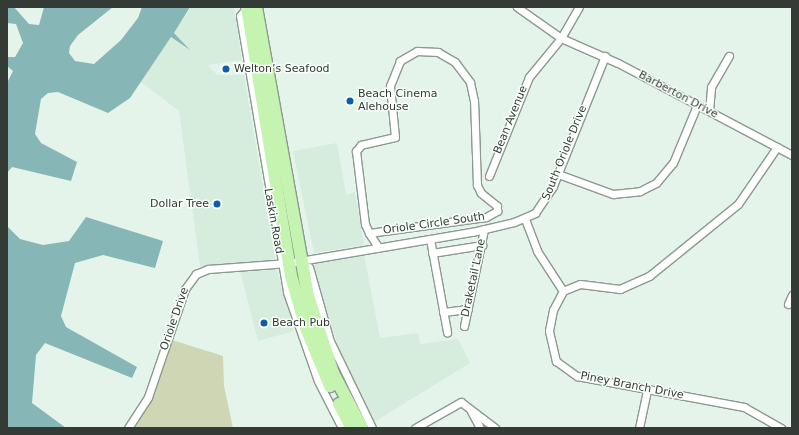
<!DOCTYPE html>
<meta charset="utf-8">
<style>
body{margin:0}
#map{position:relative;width:799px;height:435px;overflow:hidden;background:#e5f4ea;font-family:"DejaVu Sans",sans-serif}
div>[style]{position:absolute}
.built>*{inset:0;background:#d6ecdd}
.green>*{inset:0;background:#ced6b3}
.water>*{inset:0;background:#87b6b6}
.roads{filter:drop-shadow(1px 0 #8b9990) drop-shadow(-1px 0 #8b9990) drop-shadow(0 1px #8b9990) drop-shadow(0 -1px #8b9990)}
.minor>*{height:7px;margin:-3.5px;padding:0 3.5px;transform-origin:3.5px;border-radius:3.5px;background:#fff}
.primary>*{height:12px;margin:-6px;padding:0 6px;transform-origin:6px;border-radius:6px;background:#c4f4af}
.dots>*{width:11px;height:11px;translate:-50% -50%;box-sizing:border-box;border:2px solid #f9fffb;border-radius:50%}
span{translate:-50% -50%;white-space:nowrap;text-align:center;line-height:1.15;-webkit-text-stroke:3px #f9fffb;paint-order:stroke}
.poi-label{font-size:11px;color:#343a36}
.left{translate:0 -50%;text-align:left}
.right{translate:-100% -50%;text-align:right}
.street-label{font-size:11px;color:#343a36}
.frame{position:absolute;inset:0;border:8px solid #343a36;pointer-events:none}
</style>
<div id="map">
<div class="built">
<div style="clip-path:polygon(191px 7px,234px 7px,242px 60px,208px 65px,217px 75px,244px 75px,277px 270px,294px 331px,258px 341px,238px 263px,200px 266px,179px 111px,140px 81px,171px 37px,189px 50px,174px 33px)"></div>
<div style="clip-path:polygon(337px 143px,346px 195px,355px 192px,364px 245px,314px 253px,293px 151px)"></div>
<div style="clip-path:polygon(364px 254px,380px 338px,418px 333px,420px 344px,458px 339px,470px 363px,374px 422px,344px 364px,313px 268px,316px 263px)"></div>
</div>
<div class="green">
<div style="clip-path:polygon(172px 340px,223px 356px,224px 386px,233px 428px,135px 428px,153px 396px)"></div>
</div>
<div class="water">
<div style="clip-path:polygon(7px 7px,14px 7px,29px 24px,39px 25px,44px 7px,113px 7px,78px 35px,70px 46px,69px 53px,75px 61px,94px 64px,121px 40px,138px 18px,142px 7px,190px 7px,174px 33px,190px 50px,171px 37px,130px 98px,108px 113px,58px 92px,48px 93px,41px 99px,35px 134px,41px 143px,77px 162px,71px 181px,12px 167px,7px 173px,7px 83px,13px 71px,7px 66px,7px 57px,15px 57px,23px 43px,16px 24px,7px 23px)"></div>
<div style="clip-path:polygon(86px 217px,163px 241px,155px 268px,103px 255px,75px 263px,61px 316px,66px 327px,137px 367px,132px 378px,45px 343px,36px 355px,32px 403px,66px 428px,7px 428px,7px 226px,20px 239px,43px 245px,69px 241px)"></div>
</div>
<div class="roads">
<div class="minor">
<div style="left:247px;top:7px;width:11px;rotate:128deg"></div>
<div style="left:240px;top:16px;width:280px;rotate:80.3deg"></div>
<div style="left:287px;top:292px;width:94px;rotate:70.8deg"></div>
<div style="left:318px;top:381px;width:53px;rotate:62.9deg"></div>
<div style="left:517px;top:7px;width:54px;rotate:35.2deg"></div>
<div style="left:561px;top:38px;width:62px;rotate:23.7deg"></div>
<div style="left:618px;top:63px;width:197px;rotate:27.9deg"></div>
<div style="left:709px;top:111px;width:24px;rotate:-85deg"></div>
<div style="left:711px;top:87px;width:36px;rotate:-60deg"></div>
<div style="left:777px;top:147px;width:69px;rotate:124.4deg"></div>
<div style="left:738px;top:204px;width:114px;rotate:141deg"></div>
<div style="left:649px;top:276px;width:32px;rotate:156deg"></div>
<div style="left:620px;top:289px;width:40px;rotate:-172.9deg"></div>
<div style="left:580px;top:284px;width:18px;rotate:158deg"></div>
<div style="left:563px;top:291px;width:21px;rotate:118deg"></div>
<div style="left:553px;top:310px;width:21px;rotate:101deg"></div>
<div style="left:549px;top:331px;width:31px;rotate:77deg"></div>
<div style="left:556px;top:361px;width:26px;rotate:36deg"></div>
<div style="left:577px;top:376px;width:170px;rotate:10.5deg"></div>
<div style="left:744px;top:407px;width:43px;rotate:29.6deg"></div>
<div style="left:558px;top:174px;width:59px;rotate:20deg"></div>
<div style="left:613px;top:194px;width:27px;rotate:-6deg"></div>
<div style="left:640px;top:191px;width:18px;rotate:-27deg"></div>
<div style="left:656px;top:183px;width:26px;rotate:-50deg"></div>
<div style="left:673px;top:163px;width:63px;rotate:-67.5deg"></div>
<div style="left:489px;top:176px;width:107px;rotate:-68deg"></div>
<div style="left:529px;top:77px;width:50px;rotate:-50.6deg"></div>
<div style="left:561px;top:38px;width:36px;rotate:-60deg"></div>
<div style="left:525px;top:219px;width:34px;rotate:69deg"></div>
<div style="left:537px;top:251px;width:48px;rotate:57deg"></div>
<div style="left:369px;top:233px;width:118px;rotate:-7.8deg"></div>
<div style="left:486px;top:217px;width:13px;rotate:-29deg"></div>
<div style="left:497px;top:211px;width:5px;rotate:-90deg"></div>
<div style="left:497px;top:206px;width:21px;rotate:-141deg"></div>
<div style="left:481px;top:193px;width:9px;rotate:-117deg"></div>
<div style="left:477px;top:185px;width:84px;rotate:-92deg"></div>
<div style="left:474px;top:101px;width:19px;rotate:-102deg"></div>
<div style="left:470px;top:82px;width:25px;rotate:-127deg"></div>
<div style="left:455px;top:62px;width:20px;rotate:-150deg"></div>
<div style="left:438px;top:52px;width:21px;rotate:-177deg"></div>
<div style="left:417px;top:51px;width:20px;rotate:150deg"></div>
<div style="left:400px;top:61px;width:27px;rotate:112deg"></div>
<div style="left:390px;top:86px;width:51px;rotate:84.4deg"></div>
<div style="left:395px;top:137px;width:35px;rotate:167deg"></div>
<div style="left:361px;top:145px;width:8px;rotate:130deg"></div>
<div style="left:356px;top:151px;width:74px;rotate:83deg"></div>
<div style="left:365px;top:224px;width:10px;rotate:66deg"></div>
<div style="left:369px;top:233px;width:17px;rotate:57deg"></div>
<div style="left:430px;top:239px;width:95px;rotate:79.6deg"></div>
<div style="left:432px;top:253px;width:51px;rotate:-9.1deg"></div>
<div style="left:309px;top:267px;width:77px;rotate:74.2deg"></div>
<div style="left:330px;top:341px;width:97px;rotate:64.2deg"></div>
<div style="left:788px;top:304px;width:10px;rotate:-66deg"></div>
<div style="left:443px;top:312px;width:25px;rotate:-7deg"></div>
<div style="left:464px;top:326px;width:99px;rotate:-78.3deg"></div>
<div style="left:471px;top:411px;width:19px;rotate:62deg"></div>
<div style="left:128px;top:428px;width:37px;rotate:-57deg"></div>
<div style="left:148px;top:397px;width:114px;rotate:-71.1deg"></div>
<div style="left:185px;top:289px;width:19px;rotate:-54deg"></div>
<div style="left:196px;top:274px;width:13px;rotate:-23deg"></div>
<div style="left:208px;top:269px;width:80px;rotate:-4.3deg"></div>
<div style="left:288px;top:263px;width:187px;rotate:-9.6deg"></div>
<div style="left:472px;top:232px;width:43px;rotate:-13.4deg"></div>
<div style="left:514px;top:222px;width:23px;rotate:-23deg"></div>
<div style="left:535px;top:213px;width:32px;rotate:-56deg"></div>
<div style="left:553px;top:186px;width:140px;rotate:-68.2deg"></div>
<div style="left:415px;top:428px;width:53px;rotate:-29.5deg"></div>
<div style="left:461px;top:402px;width:43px;rotate:37.4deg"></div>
<div style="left:639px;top:428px;width:40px;rotate:-78deg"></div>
</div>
<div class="primary">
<div style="left:247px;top:7px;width:273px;rotate:80.7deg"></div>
<div style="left:291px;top:276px;width:54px;rotate:73.9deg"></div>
<div style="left:306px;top:328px;width:63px;rotate:67.5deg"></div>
<div style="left:256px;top:7px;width:294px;rotate:79.8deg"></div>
<div style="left:308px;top:296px;width:81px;rotate:72deg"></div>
<div style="left:333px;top:373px;width:62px;rotate:62.2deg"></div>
<div style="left:339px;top:404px;width:27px;rotate:62deg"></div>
</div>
</div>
<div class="dots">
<div style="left:226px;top:69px;background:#0e5dac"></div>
<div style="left:350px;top:101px;background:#0e5dac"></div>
<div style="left:217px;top:204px;background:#0e5dac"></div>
<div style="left:264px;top:323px;background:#0e5dac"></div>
</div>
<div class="poi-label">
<span class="left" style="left:234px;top:69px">Welton’s Seafood</span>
<span class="left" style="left:358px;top:101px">Beach Cinema<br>Alehouse</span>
<span class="right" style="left:209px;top:204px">Dollar Tree</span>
<span class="left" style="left:272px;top:323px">Beach Pub</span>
</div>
<div class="street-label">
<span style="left:678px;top:95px;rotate:28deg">Barberton Drive</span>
<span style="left:511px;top:120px;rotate:-68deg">Bean Avenue</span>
<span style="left:565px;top:153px;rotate:-68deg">South Oriole Drive</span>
<span style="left:273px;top:221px;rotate:80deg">Laskin Road</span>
<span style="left:434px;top:224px;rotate:-8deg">Oriole Circle South</span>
<span style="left:474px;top:278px;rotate:-78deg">Draketail Lane</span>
<span style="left:175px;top:319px;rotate:-71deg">Oriole Drive</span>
<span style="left:632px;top:386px;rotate:11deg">Piney Branch Drive</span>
</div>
<div class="frame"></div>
</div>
